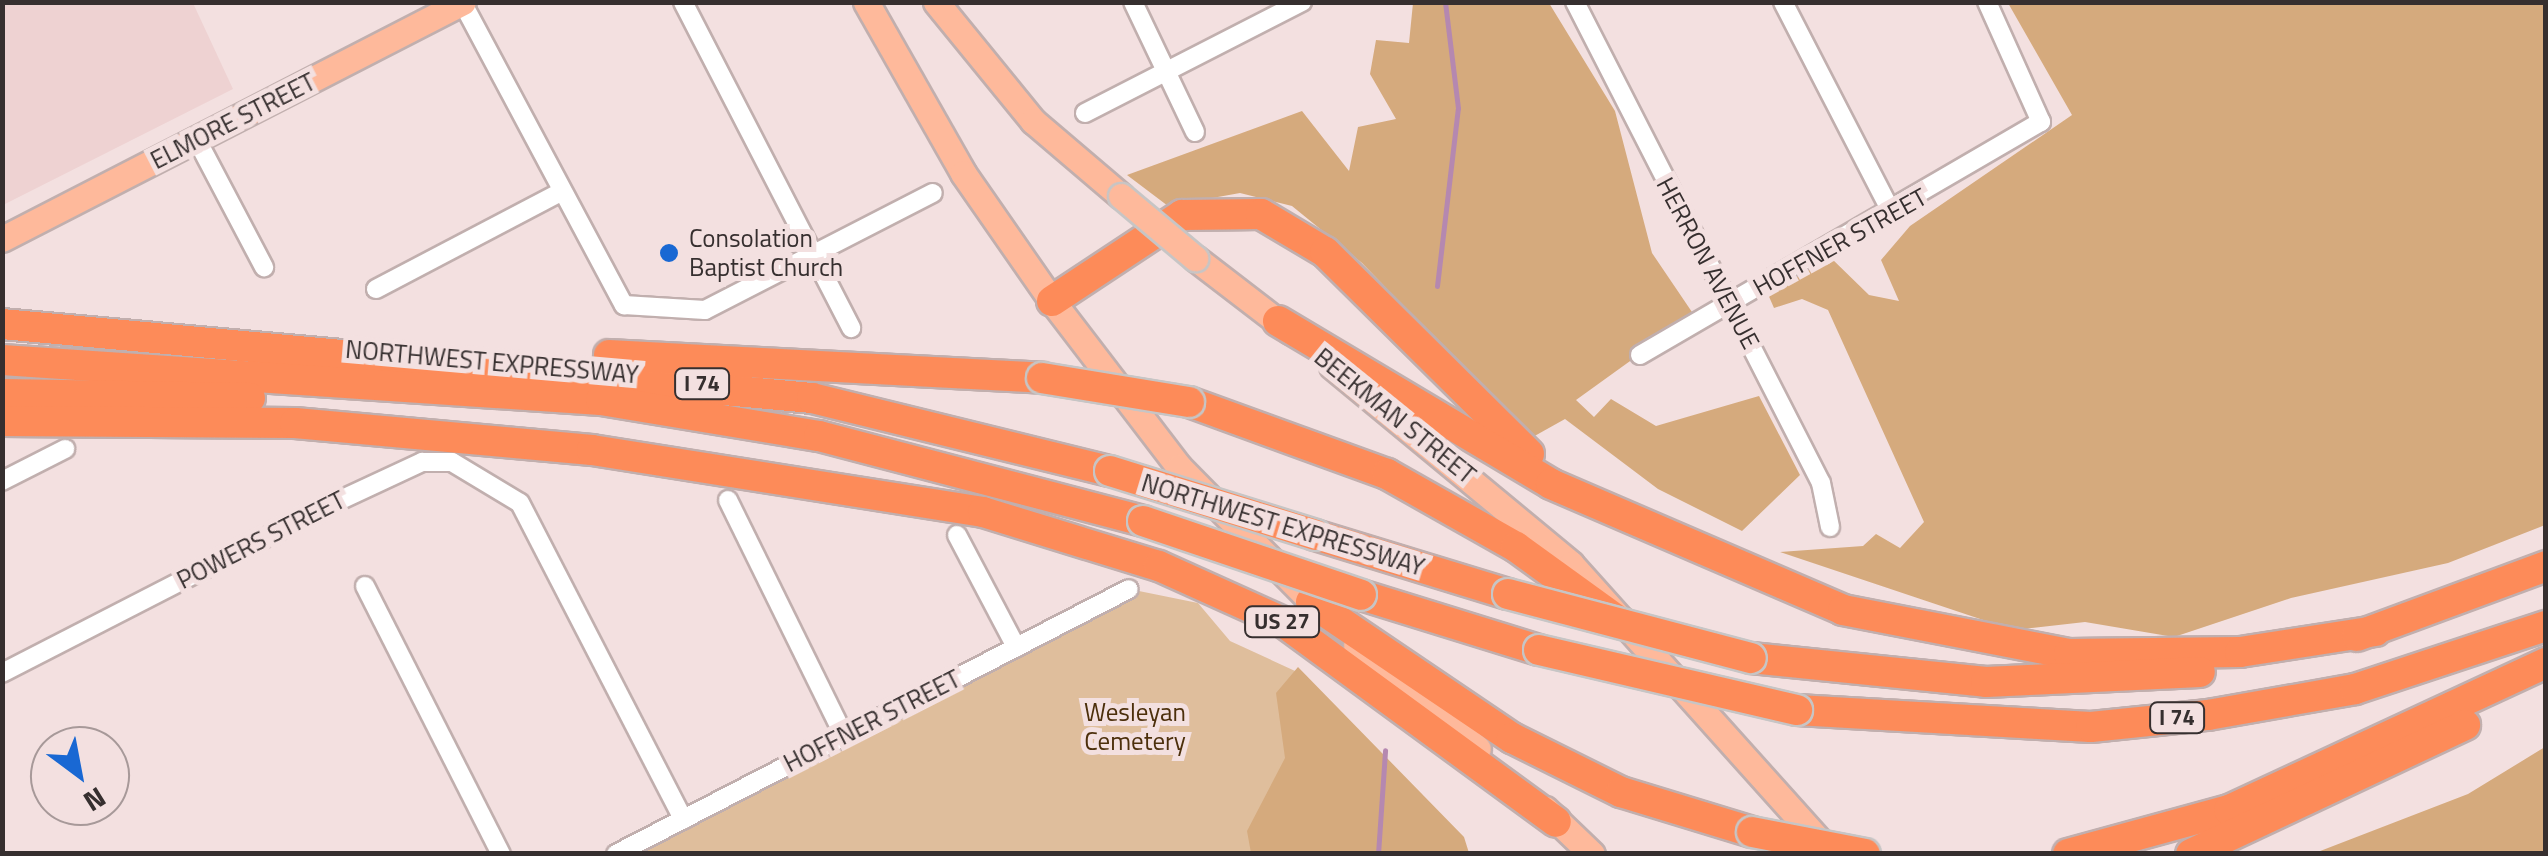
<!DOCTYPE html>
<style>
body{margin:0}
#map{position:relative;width:2548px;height:856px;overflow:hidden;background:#f3e0e0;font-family:"Titillium Web",sans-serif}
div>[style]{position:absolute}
.built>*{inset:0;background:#eed2d2}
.green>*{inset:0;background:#dfbe9c}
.forest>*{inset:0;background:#d5aa7d}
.stream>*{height:5px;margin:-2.5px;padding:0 2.5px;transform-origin:2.5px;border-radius:2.5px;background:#b588b0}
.roads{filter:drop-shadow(2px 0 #c1afae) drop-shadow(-2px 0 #c1afae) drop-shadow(0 2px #c1afae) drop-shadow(0 -2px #c1afae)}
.street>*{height:18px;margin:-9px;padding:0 9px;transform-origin:9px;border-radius:9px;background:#fff}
.primary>*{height:25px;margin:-12.5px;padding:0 12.5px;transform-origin:12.5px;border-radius:12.5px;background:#feb99b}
.highway>*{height:30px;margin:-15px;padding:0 15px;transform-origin:15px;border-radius:15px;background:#fd8b59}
.bridges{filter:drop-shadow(2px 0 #c7c5c5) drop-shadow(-2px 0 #c7c5c5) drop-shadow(0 2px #c7c5c5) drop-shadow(0 -2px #c7c5c5)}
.primary-bridge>*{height:25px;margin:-12.5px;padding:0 12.5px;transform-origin:12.5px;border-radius:12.5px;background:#feb99b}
.highway-bridge>*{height:30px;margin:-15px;padding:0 15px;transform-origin:15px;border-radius:15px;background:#fd8b59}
.dots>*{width:28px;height:28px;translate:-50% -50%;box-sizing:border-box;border:5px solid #f3e0e0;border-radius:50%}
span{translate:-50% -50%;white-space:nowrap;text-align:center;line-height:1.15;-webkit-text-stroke:10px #f3e0e0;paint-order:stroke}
.shield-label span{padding:2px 8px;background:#f3e0e0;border:2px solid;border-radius:8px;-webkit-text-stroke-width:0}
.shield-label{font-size:22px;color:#362f2f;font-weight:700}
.street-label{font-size:25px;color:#362f2f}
.poi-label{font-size:25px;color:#362f2f}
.left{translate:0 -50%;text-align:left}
.park-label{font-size:25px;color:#4c2f0b}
.frame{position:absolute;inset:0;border:5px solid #362f2f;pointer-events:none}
.north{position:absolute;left:30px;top:726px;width:100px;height:100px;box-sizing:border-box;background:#f3e0e0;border:2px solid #a79999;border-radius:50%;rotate:148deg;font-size:28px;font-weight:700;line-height:40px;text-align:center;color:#362f2f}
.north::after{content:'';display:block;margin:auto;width:35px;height:45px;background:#1968d3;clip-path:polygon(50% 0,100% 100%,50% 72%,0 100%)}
</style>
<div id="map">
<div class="built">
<div style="clip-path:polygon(3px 2px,193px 3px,233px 89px,3px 205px)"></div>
</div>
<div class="green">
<div style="clip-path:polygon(1129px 589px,1198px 603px,1230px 641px,1306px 676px,1363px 854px,616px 854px)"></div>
</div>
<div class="forest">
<div style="clip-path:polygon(1413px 3px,1549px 3px,1615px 111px,1652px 253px,1694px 315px,1576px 400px,1594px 417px,1611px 399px,1656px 426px,1759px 396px,1800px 475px,1742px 531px,1658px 489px,1565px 419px,1531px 438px,1362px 263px,1292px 206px,1240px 193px,1168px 206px,1127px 175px,1302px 111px,1349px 171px,1358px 127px,1396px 119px,1370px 74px,1376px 40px,1409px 43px)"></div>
<div style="clip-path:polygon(2008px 3px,2545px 3px,2545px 525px,2448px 563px,2291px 598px,2174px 637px,2085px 622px,2013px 630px,1780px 552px,1863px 546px,1876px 534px,1900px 548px,1924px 522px,1828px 310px,1802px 299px,1774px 308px,1767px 292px,1830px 257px,1869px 295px,1899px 301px,1881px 260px,1910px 226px,2072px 115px)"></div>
<div style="clip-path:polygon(1298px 667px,1464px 837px,1469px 853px,1251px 853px,1247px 831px,1285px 758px,1276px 693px)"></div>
<div style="clip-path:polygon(2545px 747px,2545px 853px,2315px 853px,2468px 794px)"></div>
</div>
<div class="stream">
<div style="left:1437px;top:286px;width:179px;rotate:-83.3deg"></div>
<div style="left:1458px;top:108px;width:107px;rotate:-97deg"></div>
<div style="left:1378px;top:854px;width:104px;rotate:-86.1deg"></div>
</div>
<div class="roads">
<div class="street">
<div style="left:462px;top:2px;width:344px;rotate:61.9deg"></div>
<div style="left:624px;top:305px;width:81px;rotate:3.5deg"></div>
<div style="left:705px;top:310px;width:256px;rotate:-27.2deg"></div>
<div style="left:683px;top:2px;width:367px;rotate:62.7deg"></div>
<div style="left:1133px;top:2px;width:144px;rotate:64.5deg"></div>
<div style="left:1575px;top:2px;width:540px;rotate:62.91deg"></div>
<div style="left:1821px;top:483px;width:45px;rotate:78.4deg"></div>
<div style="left:1783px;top:2px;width:237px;rotate:62.7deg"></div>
<div style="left:1085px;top:113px;width:244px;rotate:-27.1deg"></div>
<div style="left:197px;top:140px;width:144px;rotate:62.2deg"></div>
<div style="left:376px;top:289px;width:209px;rotate:-27.7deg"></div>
<div style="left:1640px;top:355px;width:464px;rotate:-30.2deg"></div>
<div style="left:2041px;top:122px;width:132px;rotate:-114.2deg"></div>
<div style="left:2px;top:481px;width:71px;rotate:-26.9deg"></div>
<div style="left:728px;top:500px;width:263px;rotate:63.8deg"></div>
<div style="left:957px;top:535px;width:127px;rotate:62.2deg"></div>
<div style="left:365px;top:586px;width:301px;rotate:63.1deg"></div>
<div style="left:2px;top:673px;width:356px;rotate:-27.2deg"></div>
<div style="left:319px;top:510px;width:114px;rotate:-25deg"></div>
<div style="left:422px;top:462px;width:30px"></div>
<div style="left:452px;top:462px;width:79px;rotate:31.1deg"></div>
<div style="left:520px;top:503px;width:356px;rotate:62.7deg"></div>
<div style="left:616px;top:854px;width:577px;rotate:-27.32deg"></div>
</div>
<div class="primary">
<div style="left:866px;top:2px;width:197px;rotate:60.4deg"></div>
<div style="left:963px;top:173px;width:156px;rotate:55.2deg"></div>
<div style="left:1052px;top:301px;width:209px;rotate:52.6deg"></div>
<div style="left:1179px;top:467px;width:206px;rotate:45.4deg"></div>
<div style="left:936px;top:2px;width:154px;rotate:50.8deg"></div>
<div style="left:1033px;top:121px;width:116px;rotate:40.4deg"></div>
<div style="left:2px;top:239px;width:518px;rotate:-27.21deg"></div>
<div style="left:1195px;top:258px;width:120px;rotate:37.5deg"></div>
<div style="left:1332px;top:366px;width:310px;rotate:39.6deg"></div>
<div style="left:1571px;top:564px;width:389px;rotate:48.1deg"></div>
<div style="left:1356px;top:645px;width:160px;rotate:40.4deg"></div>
<div style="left:1545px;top:809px;width:65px;rotate:43.8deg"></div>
</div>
<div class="highway">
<div style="left:1052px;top:301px;width:156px;rotate:-33.5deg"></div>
<div style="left:1182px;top:215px;width:79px;rotate:-0.7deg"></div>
<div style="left:1261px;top:214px;width:74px;rotate:30.7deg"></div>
<div style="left:1325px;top:252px;width:287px;rotate:44.7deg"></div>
<div style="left:1278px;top:321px;width:318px;rotate:30.8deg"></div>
<div style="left:1551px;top:484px;width:318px;rotate:23.3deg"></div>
<div style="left:1843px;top:610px;width:230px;rotate:11deg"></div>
<div style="left:2069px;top:654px;width:171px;rotate:-0.7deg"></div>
<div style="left:2240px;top:652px;width:137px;rotate:-8.8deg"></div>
<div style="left:2px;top:324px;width:813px;rotate:5.22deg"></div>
<div style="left:812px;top:398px;width:307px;rotate:13.8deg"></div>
<div style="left:609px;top:355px;width:434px;rotate:3deg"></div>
<div style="left:2px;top:360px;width:600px;rotate:3.82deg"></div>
<div style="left:601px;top:400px;width:221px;rotate:9.4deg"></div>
<div style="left:819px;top:436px;width:335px;rotate:14.7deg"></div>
<div style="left:2px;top:394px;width:248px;rotate:0.9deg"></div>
<div style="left:1189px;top:402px;width:211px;rotate:20deg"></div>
<div style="left:1387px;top:474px;width:148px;rotate:29.5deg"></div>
<div style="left:1516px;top:547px;width:130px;rotate:35.9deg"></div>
<div style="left:2px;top:421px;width:293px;rotate:0.4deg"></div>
<div style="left:295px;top:423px;width:298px;rotate:5.2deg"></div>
<div style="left:592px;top:450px;width:396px;rotate:9deg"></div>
<div style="left:983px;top:512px;width:184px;rotate:17.1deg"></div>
<div style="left:1159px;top:566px;width:136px;rotate:24.3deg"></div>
<div style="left:1283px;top:622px;width:338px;rotate:36.2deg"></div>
<div style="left:1315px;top:535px;width:202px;rotate:17deg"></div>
<div style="left:1361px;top:595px;width:186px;rotate:17.2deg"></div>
<div style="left:1311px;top:602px;width:243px;rotate:34.1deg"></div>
<div style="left:1512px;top:738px;width:122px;rotate:26.4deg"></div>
<div style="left:1621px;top:792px;width:137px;rotate:17deg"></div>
<div style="left:2357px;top:636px;width:202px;rotate:-20.3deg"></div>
<div style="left:1751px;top:658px;width:236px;rotate:5.8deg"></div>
<div style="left:1986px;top:682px;width:214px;rotate:-2.7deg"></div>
<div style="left:1797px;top:710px;width:294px;rotate:3.3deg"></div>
<div style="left:2091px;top:727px;width:118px;rotate:-5.9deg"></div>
<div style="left:2208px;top:715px;width:149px;rotate:-10deg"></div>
<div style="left:2355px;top:689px;width:201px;rotate:-18.3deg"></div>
<div style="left:2068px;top:854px;width:167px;rotate:-15.3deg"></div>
<div style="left:2229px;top:810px;width:349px;rotate:-24.9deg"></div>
<div style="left:2191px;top:854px;width:303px;rotate:-25.2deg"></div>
</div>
</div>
<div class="bridges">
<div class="primary-bridge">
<div style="left:1121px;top:196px;width:97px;rotate:40deg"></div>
</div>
<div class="highway-bridge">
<div style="left:1042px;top:378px;width:149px;rotate:9.3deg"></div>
<div style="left:1110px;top:471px;width:215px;rotate:17.3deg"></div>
<div style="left:1143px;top:521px;width:230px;rotate:18.7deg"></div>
<div style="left:1508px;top:594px;width:251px;rotate:14.8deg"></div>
<div style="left:1539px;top:650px;width:265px;rotate:13.1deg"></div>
<div style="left:1752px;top:832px;width:115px;rotate:11deg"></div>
</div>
</div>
<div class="dots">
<div style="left:669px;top:253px;background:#1968d3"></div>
</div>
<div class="shield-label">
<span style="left:702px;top:384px">I 74</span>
<span style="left:1282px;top:622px">US 27</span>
<span style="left:2177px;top:718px">I 74</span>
</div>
<div class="street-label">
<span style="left:233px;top:121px;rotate:-27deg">ELMORE STREET</span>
<span style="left:1840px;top:242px;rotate:-29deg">HOFFNER STREET</span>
<span style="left:1708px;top:263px;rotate:62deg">HERRON AVENUE</span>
<span style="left:492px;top:362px;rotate:5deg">NORTHWEST EXPRESSWAY</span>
<span style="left:1395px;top:416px;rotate:39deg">BEEKMAN STREET</span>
<span style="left:1283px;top:525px;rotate:17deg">NORTHWEST EXPRESSWAY</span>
<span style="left:261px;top:540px;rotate:-27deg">POWERS STREET</span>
<span style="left:872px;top:721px;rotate:-27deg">HOFFNER STREET</span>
</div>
<div class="poi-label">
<span class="left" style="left:689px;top:253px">Consolation<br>Baptist Church</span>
</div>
<div class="park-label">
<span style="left:1135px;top:727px">Wesleyan<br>Cemetery</span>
</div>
<div class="frame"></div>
<div class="north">N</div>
</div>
